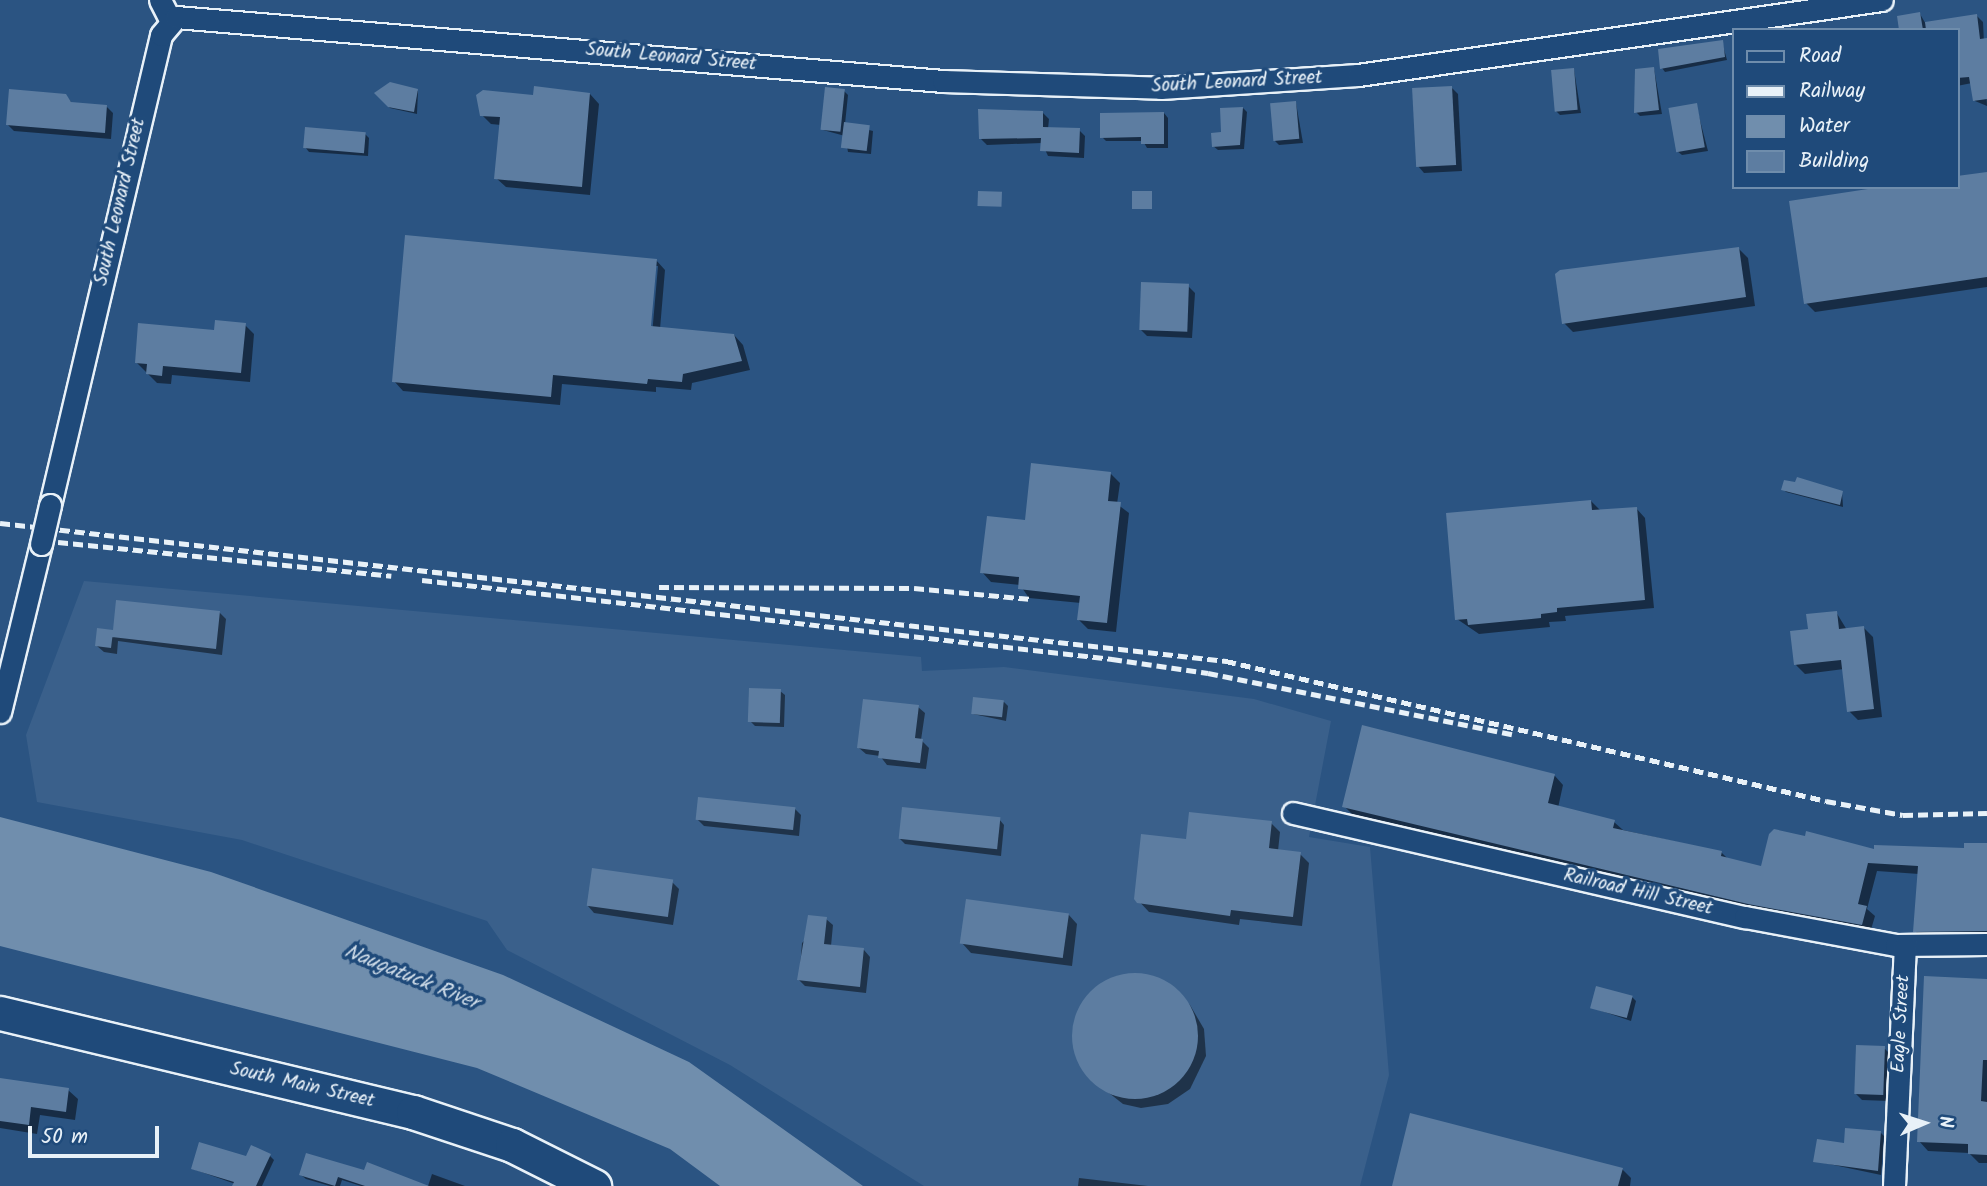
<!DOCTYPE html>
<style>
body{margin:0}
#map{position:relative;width:1987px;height:1186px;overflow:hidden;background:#2b5482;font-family:Kalam,sans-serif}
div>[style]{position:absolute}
.built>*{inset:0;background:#3a608b}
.water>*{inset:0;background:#708ead}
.shadow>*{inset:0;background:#0007}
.building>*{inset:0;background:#5d7da1;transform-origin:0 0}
.round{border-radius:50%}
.roads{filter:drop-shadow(2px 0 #e8f1f8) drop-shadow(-2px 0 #e8f1f8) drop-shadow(0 2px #e8f1f8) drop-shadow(0 -2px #e8f1f8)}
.street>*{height:21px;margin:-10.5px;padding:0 10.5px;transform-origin:10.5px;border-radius:10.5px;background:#1f4a7a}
.primary>*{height:33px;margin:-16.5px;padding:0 16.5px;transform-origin:16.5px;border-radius:16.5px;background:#1f4a7a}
.rail>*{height:5px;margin-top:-2.5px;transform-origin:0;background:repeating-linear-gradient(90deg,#e8f1f8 0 10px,transparent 0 15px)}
.bridges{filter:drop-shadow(2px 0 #e8f1f8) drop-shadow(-2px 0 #e8f1f8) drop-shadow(0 2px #e8f1f8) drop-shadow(0 -2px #e8f1f8)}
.street-bridge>*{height:21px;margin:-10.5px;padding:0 10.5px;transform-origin:10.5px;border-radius:10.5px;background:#1f4a7a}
span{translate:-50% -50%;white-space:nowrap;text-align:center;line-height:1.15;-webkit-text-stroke:7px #1f4a7a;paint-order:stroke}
.street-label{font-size:19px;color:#e8f1f8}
.water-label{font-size:21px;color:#d0dde9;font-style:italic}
.legend{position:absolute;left:1732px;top:28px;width:228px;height:161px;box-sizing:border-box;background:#1f4a7a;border:2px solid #6f8dac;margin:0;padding:9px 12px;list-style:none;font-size:21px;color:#e8f1f8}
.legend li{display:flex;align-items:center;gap:14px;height:35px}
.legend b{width:35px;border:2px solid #6f8dac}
.north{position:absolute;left:1889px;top:1088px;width:70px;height:70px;-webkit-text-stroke:5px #1f4a7a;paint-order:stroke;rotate:87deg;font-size:19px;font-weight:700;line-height:28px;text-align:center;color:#e8f1f8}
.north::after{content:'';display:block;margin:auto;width:24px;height:32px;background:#e8f1f8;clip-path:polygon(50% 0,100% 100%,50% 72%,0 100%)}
.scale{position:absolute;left:28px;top:1126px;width:131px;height:32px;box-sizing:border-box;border:4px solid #e8f1f8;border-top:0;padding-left:9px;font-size:21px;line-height:24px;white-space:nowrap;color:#e8f1f8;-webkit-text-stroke:5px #1f4a7a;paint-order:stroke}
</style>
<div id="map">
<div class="built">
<div style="clip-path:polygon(84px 581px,921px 657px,922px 671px,1004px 667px,1254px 699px,1331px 721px,1309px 837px,1370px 847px,1389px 1075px,1360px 1186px,924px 1186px,730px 1065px,507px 950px,487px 921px,242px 840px,37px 802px,26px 735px)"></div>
</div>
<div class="water">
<div style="clip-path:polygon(0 817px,211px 872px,503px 975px,689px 1062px,863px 1186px,720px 1186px,670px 1149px,477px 1068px,0 946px)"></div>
</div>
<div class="shadow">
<div style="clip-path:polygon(1920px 14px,1927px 26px,1976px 15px,1983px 22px,1987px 106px,1975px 101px,1972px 83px,1957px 86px,1957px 30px,1901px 30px)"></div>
<div style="clip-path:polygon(1722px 42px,1727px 60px,1665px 72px,1662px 68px)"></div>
<div style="clip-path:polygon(1654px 69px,1662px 114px,1640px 116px,1636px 112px)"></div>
<div style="clip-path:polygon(1574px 70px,1581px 113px,1560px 115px,1556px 111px)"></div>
<div style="clip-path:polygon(1452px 88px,1458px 94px,1462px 171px,1424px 173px,1418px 166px)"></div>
<div style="clip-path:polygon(418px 91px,417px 114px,390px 108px,376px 93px)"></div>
<div style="clip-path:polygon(844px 91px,848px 95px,845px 124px,873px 131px,871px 154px,848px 152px,845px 136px,823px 130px)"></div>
<div style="clip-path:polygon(590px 94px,599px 104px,590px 195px,506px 187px,496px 178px,501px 125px,491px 124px,482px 115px,534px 97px)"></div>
<div style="clip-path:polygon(65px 95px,73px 104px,106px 106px,113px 113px,111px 139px,14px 131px,8px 125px)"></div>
<div style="clip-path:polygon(1296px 103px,1303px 143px,1279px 145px,1275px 141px)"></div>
<div style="clip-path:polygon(1696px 105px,1708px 151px,1682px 155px,1677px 151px)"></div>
<div style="clip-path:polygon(1243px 108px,1247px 112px,1244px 149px,1218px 150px,1213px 146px)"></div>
<div style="clip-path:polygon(1043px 113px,1049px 119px,1048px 129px,1079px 130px,1085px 136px,1084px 158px,1048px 156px,1042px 143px,987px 145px,981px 139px)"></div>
<div style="clip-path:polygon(1164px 113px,1168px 118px,1168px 148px,1147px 148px,1143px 141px,1106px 141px,1102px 137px)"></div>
<div style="clip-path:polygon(365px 134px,369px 138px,368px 156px,309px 152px,305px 147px)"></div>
<div style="clip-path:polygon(1987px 174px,1987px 287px,1815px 312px,1806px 303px,1957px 187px)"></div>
<div style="clip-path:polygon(1739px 249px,1748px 258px,1755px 306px,1573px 332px,1564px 323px)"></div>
<div style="clip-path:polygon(evenodd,656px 260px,665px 270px,660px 329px,734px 335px,743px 345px,750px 370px,692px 383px,691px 390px,656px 387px,656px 392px,562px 384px,560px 405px,403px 391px,394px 381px,656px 260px,654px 266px,658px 266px,652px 335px,648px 335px,654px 266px)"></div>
<div style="clip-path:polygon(1188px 286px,1195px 293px,1192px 338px,1147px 336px,1140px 329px)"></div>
<div style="clip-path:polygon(245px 325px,254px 334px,250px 382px,172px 375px,171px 384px,157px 383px,136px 362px)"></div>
<div style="clip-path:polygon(1111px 474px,1120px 483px,1117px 504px,1129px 513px,1116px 632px,1088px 629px,1079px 620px,1081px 603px,1029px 598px,1020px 585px,991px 582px,982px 572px,1026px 522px)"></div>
<div style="clip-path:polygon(1783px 489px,1842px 492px,1843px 507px,1786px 492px)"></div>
<div style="clip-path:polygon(1591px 501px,1601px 511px,1636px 508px,1645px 518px,1654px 608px,1565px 616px,1566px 621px,1549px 622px,1550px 627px,1479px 634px,1457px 619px)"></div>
<div style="clip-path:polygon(219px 612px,226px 619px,222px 655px,118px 641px,117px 654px,104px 652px,97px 646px,114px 632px)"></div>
<div style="clip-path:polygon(1836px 612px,1847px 630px,1864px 628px,1873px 637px,1882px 717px,1858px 720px,1849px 711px,1844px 669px,1805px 674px,1796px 665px,1810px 630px)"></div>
<div style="clip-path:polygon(780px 691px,785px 695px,784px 727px,755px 726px,750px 721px)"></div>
<div style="clip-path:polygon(1004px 702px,1008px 706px,1006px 721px,973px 714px)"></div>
<div style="clip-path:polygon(918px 707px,925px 713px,921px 740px,929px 748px,926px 769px,887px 765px,880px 756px,866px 754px,859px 748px)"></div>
<div style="clip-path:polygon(1555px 776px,1563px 785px,1558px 808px,1614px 822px,1623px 830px,1721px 852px,1729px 860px,1762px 868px,1876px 851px,1966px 850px,1987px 845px,1987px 939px,1924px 940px,1915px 931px,1919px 874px,1877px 871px,1867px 909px,1875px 916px,1870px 933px,1758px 912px,1353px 815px,1344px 806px)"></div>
<div style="clip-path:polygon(794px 808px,801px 815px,799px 836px,704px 826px,697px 819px)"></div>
<div style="clip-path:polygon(999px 819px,1004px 825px,1001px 856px,905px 844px,900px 839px)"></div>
<div style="clip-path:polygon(1271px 823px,1280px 832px,1278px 851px,1300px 854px,1309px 863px,1302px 926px,1240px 919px,1239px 925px,1149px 912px,1136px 898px)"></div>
<div style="clip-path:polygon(672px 882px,679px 889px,673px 925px,594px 913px,588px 906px)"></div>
<div style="clip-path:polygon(1068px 914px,1077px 924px,1072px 966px,971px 953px,962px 943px)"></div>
<div style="clip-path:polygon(826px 919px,833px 925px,831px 946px,864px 950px,870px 957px,866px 993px,805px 986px,799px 980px,802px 943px)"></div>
<div style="clip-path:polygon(1140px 975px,1158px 979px,1190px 1005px,1204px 1029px,1206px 1056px,1190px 1089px,1168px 1104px,1141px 1108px,1123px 1104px,1090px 1078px,1077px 1054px,1075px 1027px,1091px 994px,1113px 979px)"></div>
<div style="clip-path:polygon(1987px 981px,1987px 1163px,1979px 1163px,1969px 1153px,1928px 1151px,1919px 1141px)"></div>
<div style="clip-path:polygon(1632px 997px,1636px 1001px,1631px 1021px,1593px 1008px)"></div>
<div style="clip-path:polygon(1884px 1048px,1891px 1055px,1889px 1101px,1862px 1100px,1855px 1093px)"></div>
<div style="clip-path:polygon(0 1080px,68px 1090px,78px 1099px,75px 1120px,40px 1115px,37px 1134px,0 1128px)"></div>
<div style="clip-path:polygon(1880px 1132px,1884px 1136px,1881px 1175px,1815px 1161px)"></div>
<div style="clip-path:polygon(307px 1155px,404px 1186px,361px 1186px,342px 1180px,340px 1186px,330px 1186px,306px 1179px,301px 1175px)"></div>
<div style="clip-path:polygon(270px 1156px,274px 1160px,262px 1186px,241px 1186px,193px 1169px)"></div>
<div style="clip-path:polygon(1622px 1169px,1631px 1178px,1630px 1186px,1394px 1186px)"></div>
<div style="clip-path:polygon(432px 1174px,465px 1186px,428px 1186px)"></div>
<div style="clip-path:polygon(1079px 1178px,1148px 1186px,1078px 1186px)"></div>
</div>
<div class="building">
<div style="clip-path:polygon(1920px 12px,1923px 30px,1899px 30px,1897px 16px)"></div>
<div style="clip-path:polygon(1977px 14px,1980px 39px,1987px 38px,1987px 99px,1973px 101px,1969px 77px,1957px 78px,1957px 30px,1926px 30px,1925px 22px)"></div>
<div style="clip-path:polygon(1723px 40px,1725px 57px,1660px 69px,1658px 49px)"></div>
<div style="clip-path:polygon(1654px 67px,1659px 110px,1634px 113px,1635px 69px)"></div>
<div style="left:1574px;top:68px;width:42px;height:23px;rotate:85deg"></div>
<div style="clip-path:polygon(390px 82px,418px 89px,414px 112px,388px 107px,374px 93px)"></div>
<div style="clip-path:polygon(534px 86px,590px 93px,582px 187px,494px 179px,500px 117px,480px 116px,476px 95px,483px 90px,533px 95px)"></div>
<div style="left:1452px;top:86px;width:79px;height:40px;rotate:87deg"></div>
<div style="left:825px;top:87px;width:20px;height:43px;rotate:6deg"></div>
<div style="clip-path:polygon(9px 89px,66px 94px,71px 102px,107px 105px,105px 133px,6px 125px)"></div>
<div style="left:1296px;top:101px;width:38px;height:26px;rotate:85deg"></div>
<div style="left:1697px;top:103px;width:45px;height:29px;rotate:80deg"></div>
<div style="clip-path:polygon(1243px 107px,1240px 145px,1212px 147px,1211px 133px,1221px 132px,1220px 108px)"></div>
<div style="clip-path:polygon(978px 109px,1043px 111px,1043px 127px,1080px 128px,1079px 153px,1040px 151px,1041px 138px,979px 139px)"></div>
<div style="clip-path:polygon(1164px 112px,1164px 144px,1141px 144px,1141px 137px,1100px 138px,1100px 113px)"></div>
<div style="left:844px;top:122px;width:26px;height:26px;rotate:7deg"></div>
<div style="left:305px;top:127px;width:61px;height:21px;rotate:5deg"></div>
<div style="clip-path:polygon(1987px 172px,1987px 277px,1804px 304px,1789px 201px,1881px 187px,1957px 187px,1957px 176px)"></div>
<div style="left:978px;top:191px;width:24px;height:15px;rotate:2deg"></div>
<div style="left:1152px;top:191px;width:18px;height:20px;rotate:90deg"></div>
<div style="clip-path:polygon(405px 235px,657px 259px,651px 326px,734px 334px,742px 361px,683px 374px,682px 382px,648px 379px,647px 384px,553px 375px,551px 397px,392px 382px)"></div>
<div style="clip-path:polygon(1739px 247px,1746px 297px,1562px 324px,1555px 274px,1560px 270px)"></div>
<div style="left:1141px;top:282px;width:48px;height:48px;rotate:2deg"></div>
<div style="clip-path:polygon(215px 320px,246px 323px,241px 373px,163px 366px,162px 376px,146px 374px,147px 364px,135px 363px,138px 323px,214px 330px)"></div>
<div style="clip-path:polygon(1031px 463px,1111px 472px,1108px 501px,1121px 502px,1107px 623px,1077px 620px,1080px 596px,1018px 589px,1019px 577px,980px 573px,987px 516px,1025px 520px)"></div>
<div style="clip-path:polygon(1797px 477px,1843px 491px,1840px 505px,1781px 490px,1784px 480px,1795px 482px)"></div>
<div style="clip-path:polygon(1591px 500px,1592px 510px,1637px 507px,1645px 600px,1557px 608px,1557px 612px,1541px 614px,1541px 618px,1468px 625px,1467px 619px,1455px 620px,1446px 513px)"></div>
<div style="clip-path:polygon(116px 600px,220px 611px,216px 649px,112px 637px,113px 632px,111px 648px,95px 646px,97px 628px,113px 630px)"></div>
<div style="clip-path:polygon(1837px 611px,1839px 629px,1864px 626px,1874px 709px,1847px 712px,1841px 660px,1794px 665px,1790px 631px,1808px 629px,1806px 614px)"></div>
<div style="left:749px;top:688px;width:32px;height:34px;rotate:2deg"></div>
<div style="left:973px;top:697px;width:31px;height:17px;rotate:6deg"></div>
<div style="clip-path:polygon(863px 699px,919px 705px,915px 738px,923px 739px,920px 763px,878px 758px,879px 751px,857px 748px)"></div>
<div style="clip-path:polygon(1362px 725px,1555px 774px,1548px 803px,1615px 820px,1613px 828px,1722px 851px,1721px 856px,1761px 866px,1769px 834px,1774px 829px,1805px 836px,1806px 831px,1874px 849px,1874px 845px,1964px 848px,1964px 843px,1987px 843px,1987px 931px,1913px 932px,1918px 866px,1868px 863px,1858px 904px,1867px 906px,1862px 925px,1748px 904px,1342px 807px)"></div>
<div style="left:698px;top:797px;width:98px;height:23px;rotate:6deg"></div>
<div style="left:902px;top:807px;width:99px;height:32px;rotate:6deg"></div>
<div style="clip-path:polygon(1189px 812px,1272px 821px,1269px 848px,1301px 852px,1293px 917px,1231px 910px,1230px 916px,1137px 903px,1134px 899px,1141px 834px,1186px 839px)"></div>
<div style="left:592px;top:868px;width:82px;height:38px;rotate:8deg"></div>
<div style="left:966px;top:899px;width:104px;height:45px;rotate:8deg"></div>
<div style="clip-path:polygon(808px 915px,827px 917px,824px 944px,864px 948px,860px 987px,797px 980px)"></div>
<div class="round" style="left:1072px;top:973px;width:126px;height:126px"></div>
<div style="clip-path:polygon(1924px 976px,1987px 979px,1987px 1060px,1983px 1060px,1981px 1101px,1987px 1102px,1987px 1155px,1968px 1154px,1968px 1144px,1917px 1142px)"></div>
<div style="left:1596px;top:986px;width:38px;height:23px;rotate:15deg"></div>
<div style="left:1856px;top:1045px;width:29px;height:49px;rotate:2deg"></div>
<div style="clip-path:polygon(0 1078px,69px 1088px,66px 1112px,31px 1107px,29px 1125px,0 1121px)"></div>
<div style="clip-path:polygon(1410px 1113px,1623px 1168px,1618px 1186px,1392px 1186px)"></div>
<div style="clip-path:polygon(1845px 1128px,1881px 1131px,1878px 1171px,1813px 1162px,1817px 1139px,1844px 1143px)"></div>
<div style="clip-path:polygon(199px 1142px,246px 1156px,251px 1145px,271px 1154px,256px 1186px,232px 1186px,234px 1182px,191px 1169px)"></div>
<div style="clip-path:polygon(306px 1153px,364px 1170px,367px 1162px,429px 1186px,365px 1186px,338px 1177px,335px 1186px,299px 1175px)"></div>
</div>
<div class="roads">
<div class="street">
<div style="left:160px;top:0;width:22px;rotate:63deg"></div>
<div style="left:50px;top:505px;width:483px;rotate:-76.7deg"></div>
<div style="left:161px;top:35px;width:23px;rotate:-50deg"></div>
<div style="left:176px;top:17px;width:770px;rotate:4.77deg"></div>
<div style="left:943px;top:81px;width:218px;rotate:1.8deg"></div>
<div style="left:1161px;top:88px;width:197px;rotate:-3.8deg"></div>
<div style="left:1358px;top:75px;width:529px;rotate:-8.15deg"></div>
<div style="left:0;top:712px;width:173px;rotate:-76.3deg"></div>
<div style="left:1293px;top:813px;width:464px;rotate:13deg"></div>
<div style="left:1745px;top:917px;width:154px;rotate:10.5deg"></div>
<div style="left:1896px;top:945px;width:91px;rotate:-0.6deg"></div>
<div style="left:1894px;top:1186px;width:241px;rotate:-87.4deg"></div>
</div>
<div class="primary">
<div style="left:0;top:1013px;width:425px;rotate:13.5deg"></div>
<div style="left:413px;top:1112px;width:104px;rotate:18.4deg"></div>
<div style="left:512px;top:1145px;width:92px;rotate:26.6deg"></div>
</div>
</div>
<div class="rail">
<div style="left:0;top:523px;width:1234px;rotate:6.42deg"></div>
<div style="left:1226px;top:661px;width:616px;rotate:13.13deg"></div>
<div style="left:1826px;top:801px;width:78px;rotate:10.3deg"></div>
<div style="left:1903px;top:815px;width:84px;rotate:-1.4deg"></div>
<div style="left:58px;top:542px;width:335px;rotate:5.8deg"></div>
<div style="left:422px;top:580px;width:695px;rotate:6.53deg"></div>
<div style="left:1112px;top:659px;width:97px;rotate:8.3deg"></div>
<div style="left:1208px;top:673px;width:314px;rotate:11.4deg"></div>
<div style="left:659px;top:587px;width:255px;rotate:0.2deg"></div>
<div style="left:914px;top:588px;width:118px;rotate:5.4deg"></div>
</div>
<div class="bridges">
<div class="street-bridge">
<div style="left:41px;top:544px;width:40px;rotate:-77deg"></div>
</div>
</div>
<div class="street-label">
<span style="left:671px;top:58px;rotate:5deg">South Leonard Street</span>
<span style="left:1237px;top:83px;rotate:-3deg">South Leonard Street</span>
<span style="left:121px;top:202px;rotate:-77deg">South Leonard Street</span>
<span style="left:1638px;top:893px;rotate:13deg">Railroad Hill Street</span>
<span style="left:1902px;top:1024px;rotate:-87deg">Eagle Street</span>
<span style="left:302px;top:1086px;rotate:13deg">South Main Street</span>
</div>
<div class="water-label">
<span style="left:411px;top:978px;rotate:22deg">Naugatuck River</span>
</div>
<ul class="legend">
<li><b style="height:9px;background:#1f4a7a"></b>Road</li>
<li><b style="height:9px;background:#e8f1f8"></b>Railway</li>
<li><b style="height:19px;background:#708ead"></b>Water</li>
<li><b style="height:19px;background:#5d7da1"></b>Building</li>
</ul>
<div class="north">N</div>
<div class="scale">50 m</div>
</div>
